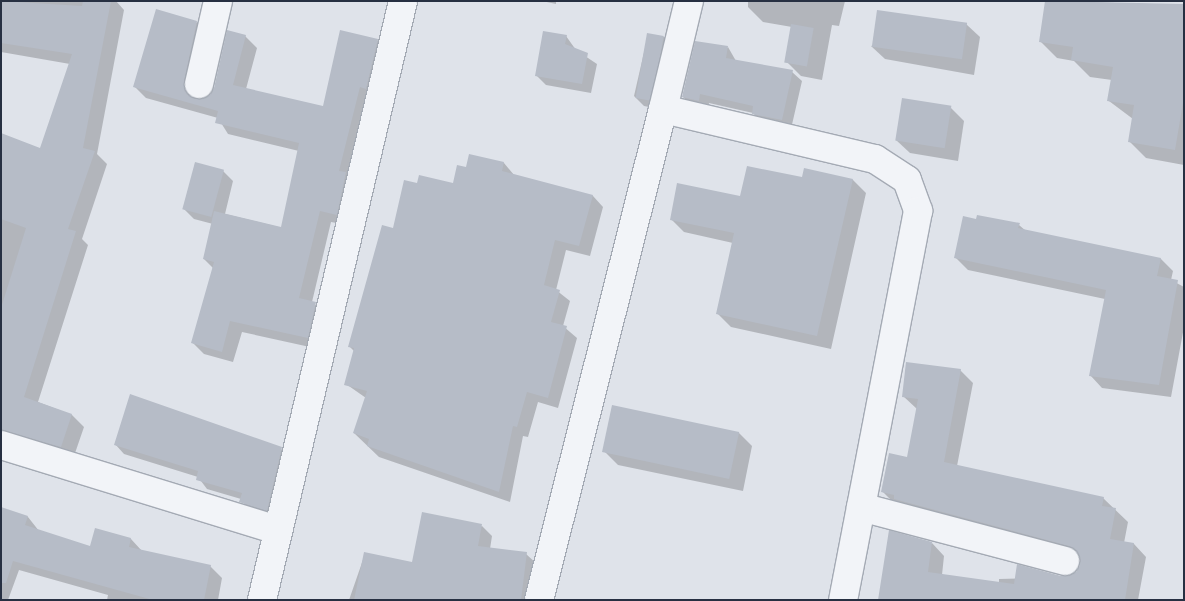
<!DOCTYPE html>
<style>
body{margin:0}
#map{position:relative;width:1185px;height:601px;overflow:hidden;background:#dfe3ea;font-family:Overpass,sans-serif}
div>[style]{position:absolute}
.shadow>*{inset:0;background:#0003}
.building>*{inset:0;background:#b6bcc7;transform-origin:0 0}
.roads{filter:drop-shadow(1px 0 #a4aab4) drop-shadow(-1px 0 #a4aab4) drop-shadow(0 1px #a4aab4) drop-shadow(0 -1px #a4aab4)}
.minor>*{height:28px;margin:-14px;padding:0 14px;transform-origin:14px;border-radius:14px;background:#f2f4f8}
span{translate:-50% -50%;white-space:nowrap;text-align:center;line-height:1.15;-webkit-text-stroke:4.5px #eff2f7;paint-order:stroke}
.frame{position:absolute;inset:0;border:2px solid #273042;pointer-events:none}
</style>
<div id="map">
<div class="shadow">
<div style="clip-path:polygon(1px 1px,116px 1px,124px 10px,97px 154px,107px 164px,82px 239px,88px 245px,38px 402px,72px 415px,84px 427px,73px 459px,1px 444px,1px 135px,40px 150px,70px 64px,1px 52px)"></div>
<div style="clip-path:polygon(542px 1px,556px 1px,556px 4px)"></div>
<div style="clip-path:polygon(845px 1px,839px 26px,832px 25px,822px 80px,801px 76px,786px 61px,792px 27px,763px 22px,748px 7px,748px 1px)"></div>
<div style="clip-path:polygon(1047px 1px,1184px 5px,1184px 165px,1146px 158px,1129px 141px,1133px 119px,1109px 101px,1112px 80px,1090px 77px,1074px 61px,1057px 58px,1040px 41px)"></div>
<div style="clip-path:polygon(197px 22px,208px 34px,197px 100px,211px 96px,245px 36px,257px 48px,246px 89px,324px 108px,377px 40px,389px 51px,348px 225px,331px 222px,312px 302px,327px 314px,319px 349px,242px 332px,233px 362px,204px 354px,193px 343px,213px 268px,204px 259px,213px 224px,194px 219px,184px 209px,223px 171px,233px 181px,225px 214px,282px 228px,299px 151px,228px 134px,218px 118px,146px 98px,135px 87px)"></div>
<div style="clip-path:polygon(966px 24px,980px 37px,974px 75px,885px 59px,871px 46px)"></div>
<div style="clip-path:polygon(648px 35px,664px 37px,674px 47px,659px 109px,644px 106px,634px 96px)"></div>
<div style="clip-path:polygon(566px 36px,576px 50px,597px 64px,591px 93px,546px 85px,536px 75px)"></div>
<div style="clip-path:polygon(728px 47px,736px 61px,792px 72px,802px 81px,791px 129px,762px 123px,753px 113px,709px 103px,708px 110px,693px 106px,683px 97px)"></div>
<div style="clip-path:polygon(950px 107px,964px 121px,958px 161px,910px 153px,896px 140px)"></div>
<div style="clip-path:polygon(504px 163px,514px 175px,593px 196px,603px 207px,590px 256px,566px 250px,556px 290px,570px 301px,563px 326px,577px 338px,558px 408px,538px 402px,528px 437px,523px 436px,510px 502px,379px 457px,354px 433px,366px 398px,346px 384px,355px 352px,350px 347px,394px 229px,418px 184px,454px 185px,467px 169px)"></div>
<div style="clip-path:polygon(802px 179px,853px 180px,866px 193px,831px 349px,731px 327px,718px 314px,733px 243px,684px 232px,671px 219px)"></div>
<div style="clip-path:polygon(1019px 225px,1026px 231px,1161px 259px,1173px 271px,1171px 280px,1184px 287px,1184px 327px,1171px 397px,1102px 388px,1090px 375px,1105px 299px,968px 270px,955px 257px)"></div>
<div style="clip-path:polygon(960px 370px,973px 383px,957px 466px,1103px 498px,1128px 522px,1124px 543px,1134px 544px,1146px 557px,1138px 600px,879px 600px,932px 543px,944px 556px,942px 575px,999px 583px,999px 579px,1061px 577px,1077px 573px,1082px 565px,1079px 557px,895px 504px,883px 492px,908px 458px,917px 409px,903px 396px)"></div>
<div style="clip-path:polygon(131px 396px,281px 449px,291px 458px,276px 519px,250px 511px,241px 499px,207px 489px,198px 477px,124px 454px,115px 444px)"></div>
<div style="clip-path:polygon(738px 432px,752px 446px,743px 491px,618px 465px,604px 451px)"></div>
<div style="clip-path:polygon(1px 508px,28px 517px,39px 531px,91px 547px,96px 530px,131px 539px,142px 551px,210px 566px,222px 578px,218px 600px,107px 600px,108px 595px,19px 570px,8px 600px,1px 600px)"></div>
<div style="clip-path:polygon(482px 526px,492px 536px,490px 549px,526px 554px,537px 564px,534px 600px,349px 600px,365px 554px,413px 564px)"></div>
</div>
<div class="building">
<div style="clip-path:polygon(1px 1px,82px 6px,83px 1px,111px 1px,83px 148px,95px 151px,68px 229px,76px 231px,24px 397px,72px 414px,61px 447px,1px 430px,1px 308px,26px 228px,1px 219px,1px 133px,40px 148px,72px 54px,1px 43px)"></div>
<div style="clip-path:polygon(1045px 1px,1184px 4px,1184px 97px,1175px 150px,1128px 142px,1134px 105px,1107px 101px,1113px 67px,1071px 60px,1073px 47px,1039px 42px)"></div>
<div style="clip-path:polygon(156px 9px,197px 21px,184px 81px,188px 95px,196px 99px,210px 95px,214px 88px,227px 30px,246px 35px,233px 85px,323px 106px,340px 30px,378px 39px,366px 89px,360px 87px,339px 171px,346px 172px,337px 215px,320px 211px,299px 298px,316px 302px,308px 338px,230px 321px,222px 352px,191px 343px,214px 262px,203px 259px,214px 211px,281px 227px,299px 143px,215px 123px,218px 111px,133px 87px)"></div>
<div style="left:877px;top:10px;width:91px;height:37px;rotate:8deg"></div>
<div style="left:791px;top:24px;width:23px;height:39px;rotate:10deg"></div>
<div style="clip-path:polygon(543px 31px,567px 35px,565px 44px,588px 53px,582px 84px,535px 76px)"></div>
<div style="left:647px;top:33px;width:17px;height:66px;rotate:10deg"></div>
<div style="clip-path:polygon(695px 41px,728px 46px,726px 58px,793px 70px,782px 120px,752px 114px,753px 106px,700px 94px,699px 101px,682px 97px)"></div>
<div style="left:902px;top:98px;width:50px;height:43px;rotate:9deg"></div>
<div style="clip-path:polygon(469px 154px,504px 162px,502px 171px,593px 195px,579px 246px,555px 240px,544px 285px,560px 290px,551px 322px,567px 326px,548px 398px,527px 392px,517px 427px,513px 426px,499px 492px,367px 446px,369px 439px,353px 433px,367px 391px,344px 385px,354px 348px,348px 347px,382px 225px,393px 228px,404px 180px,417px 183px,419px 175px,453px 183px,457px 165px,466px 167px)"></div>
<div style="left:195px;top:162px;width:30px;height:49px;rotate:15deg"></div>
<div style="clip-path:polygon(747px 166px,802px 177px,804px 168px,853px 179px,817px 336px,716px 314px,734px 233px,670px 220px,677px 183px,740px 196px)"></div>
<div style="clip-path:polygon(977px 215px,1020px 223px,1018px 228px,1161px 258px,1157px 276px,1178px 280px,1159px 385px,1089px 376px,1106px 290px,954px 258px,963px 216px,976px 219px)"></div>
<div style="clip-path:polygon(906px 362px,961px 369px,944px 462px,1104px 497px,1102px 506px,1116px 508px,1110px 539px,1134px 543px,1125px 600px,878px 600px,889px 530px,932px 542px,928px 572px,1014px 584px,1017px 564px,1061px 576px,1076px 572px,1080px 565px,1076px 550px,1069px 546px,894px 499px,894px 495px,881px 492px,889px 453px,907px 457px,918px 399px,902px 397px)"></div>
<div style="clip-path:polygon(130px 394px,282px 447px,267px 511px,239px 502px,242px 493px,196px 480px,198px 471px,114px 445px)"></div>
<div style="left:612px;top:405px;width:130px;height:48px;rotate:12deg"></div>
<div style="clip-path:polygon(1px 507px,28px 516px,25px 525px,90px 546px,95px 528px,131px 538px,129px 547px,211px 565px,204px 600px,153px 600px,13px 561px,6px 583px,1px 583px)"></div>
<div style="clip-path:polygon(422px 512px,482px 524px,478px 546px,527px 552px,521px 600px,354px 600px,364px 552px,412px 562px)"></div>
</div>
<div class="roads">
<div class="minor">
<div style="left:199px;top:84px;width:85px;rotate:-77.1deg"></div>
<div style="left:663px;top:109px;width:111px;rotate:-76.5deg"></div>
<div style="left:1px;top:445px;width:289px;rotate:17.1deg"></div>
<div style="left:861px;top:507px;width:211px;rotate:14.8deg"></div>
<div style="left:262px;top:600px;width:615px;rotate:-76.75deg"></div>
<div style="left:539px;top:600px;width:506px;rotate:-75.83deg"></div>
<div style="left:663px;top:109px;width:218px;rotate:13.3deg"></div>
<div style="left:875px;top:159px;width:38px;rotate:33deg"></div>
<div style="left:907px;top:180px;width:33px;rotate:70deg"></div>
<div style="left:918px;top:211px;width:396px;rotate:100.9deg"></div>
</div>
</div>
<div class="frame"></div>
</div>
